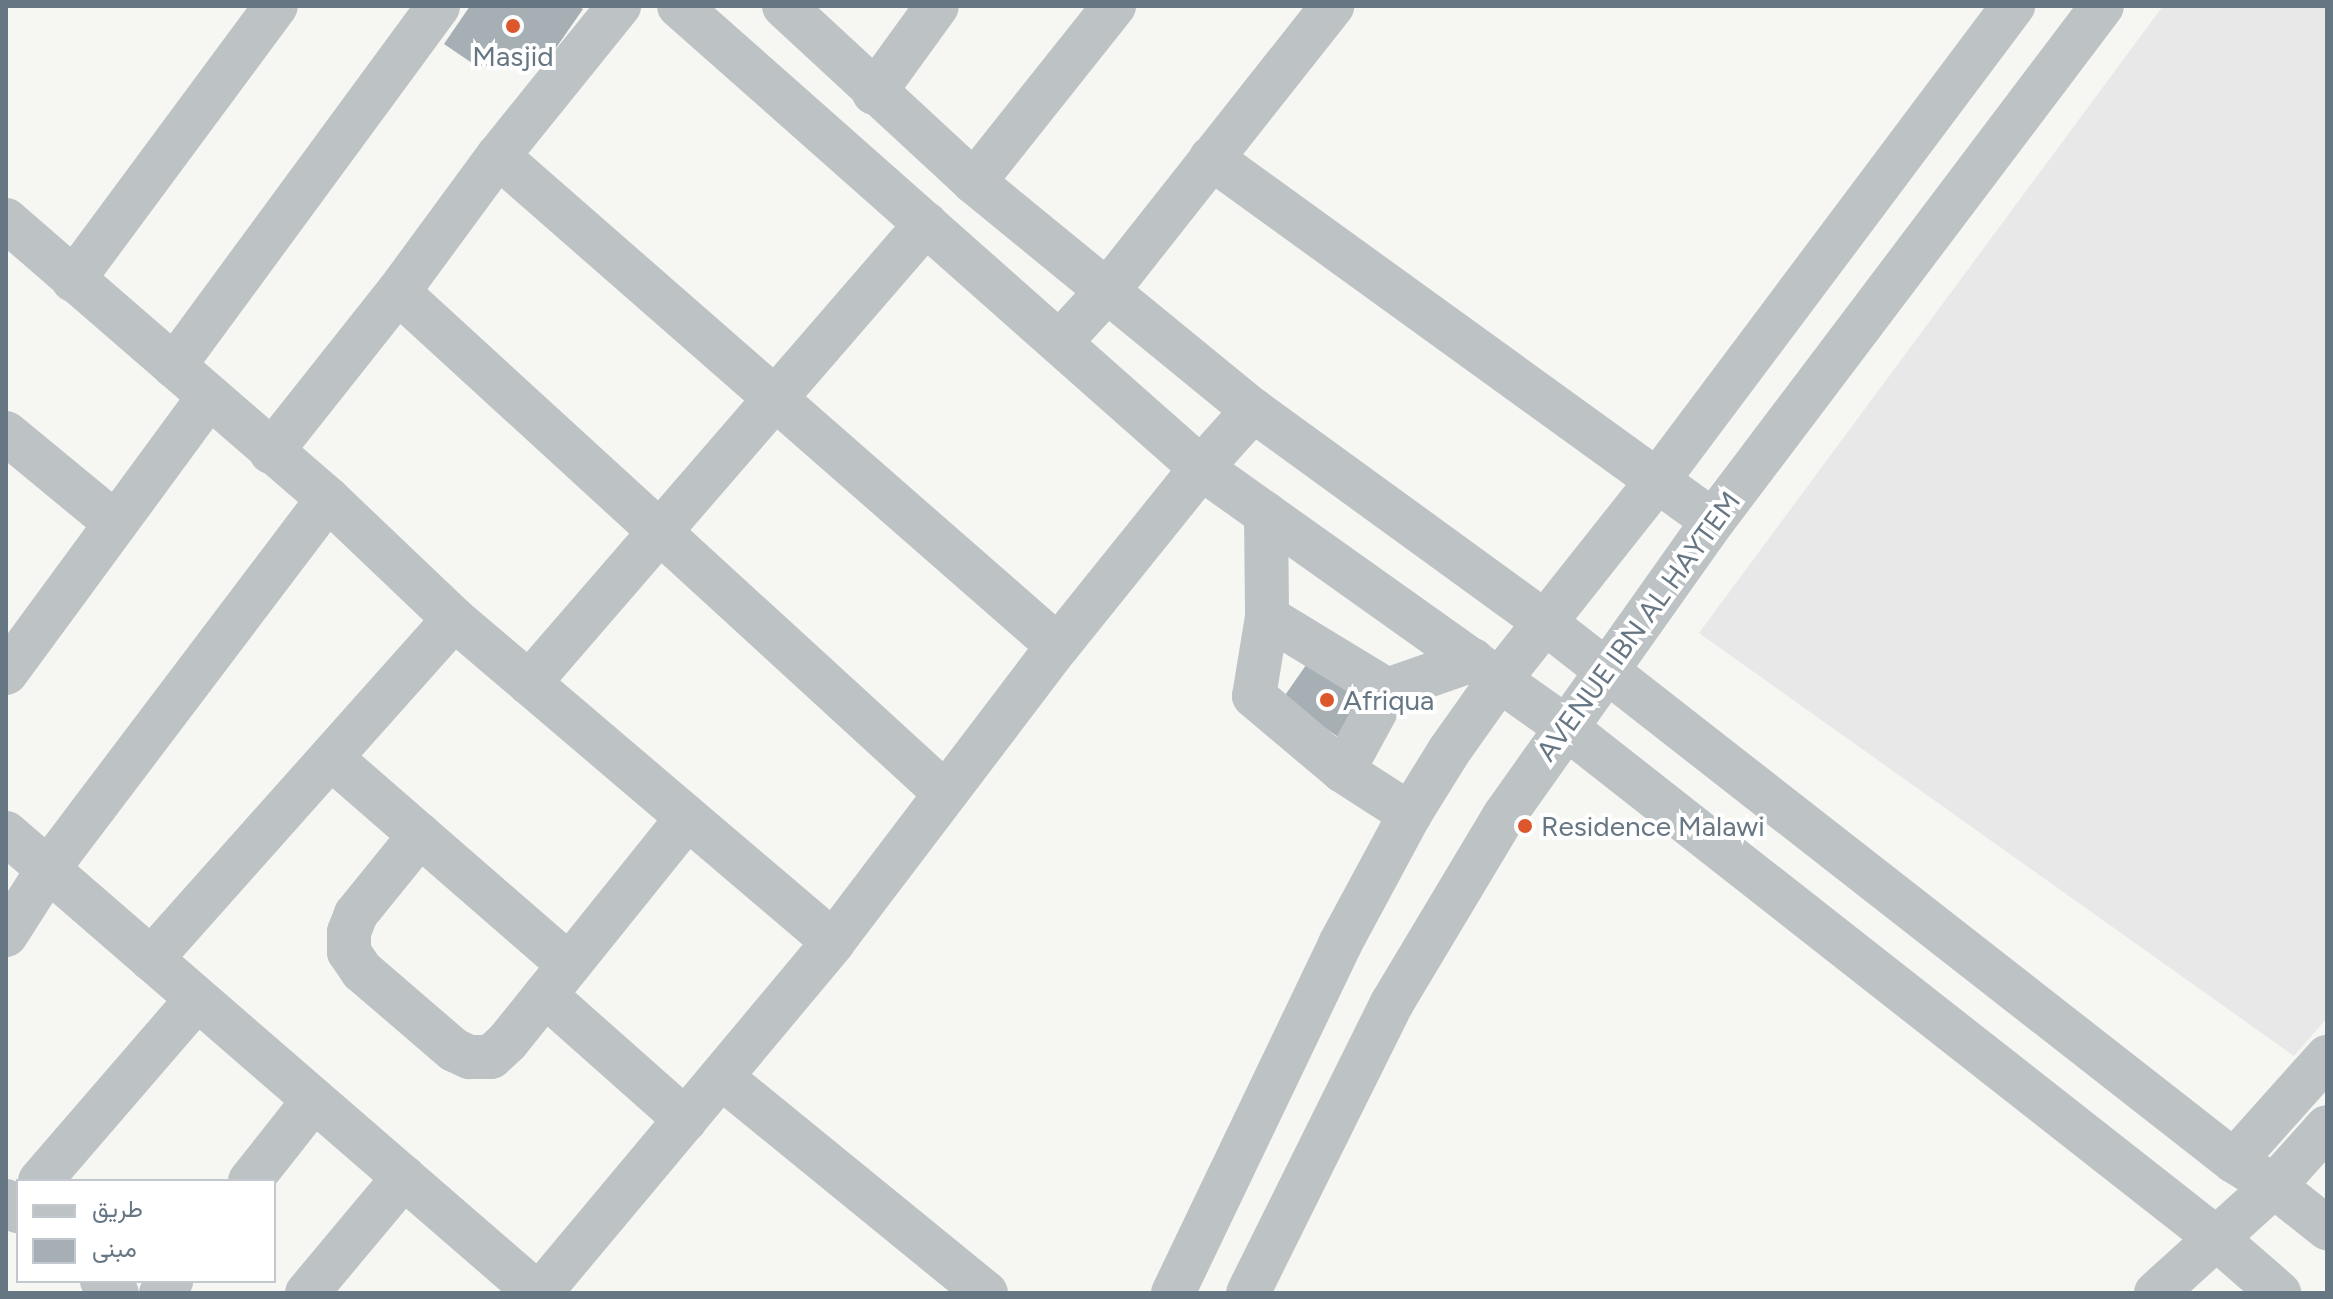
<!DOCTYPE html>
<meta charset="utf-8">
<style>
body{margin:0}
#map{position:relative;width:2333px;height:1299px;overflow:hidden;background:#f6f6f3;font-family:Figtree,Vazirmatn,sans-serif}
div>[style]{position:absolute}
.built>*{inset:0;background:#e7e8e7}
.building>*{inset:0;background:#a6afb4;transform-origin:0 0}
.minor>*{height:44px;margin:-22px;padding:0 22px;transform-origin:22px;border-radius:22px;background:#bdc2c5}
.dots>*{width:22px;height:22px;translate:-50% -50%;box-sizing:border-box;border:4px solid #fff;border-radius:50%}
span{translate:-50% -50%;white-space:nowrap;text-align:center;line-height:1.15;-webkit-text-stroke:8px #fff;paint-order:stroke}
.poi-label{font-size:28px;color:#667683}
.left{translate:0 -50%;text-align:left}
.street-label{font-size:28px;color:#667683}
.frame{position:absolute;inset:0;border:8px solid #667683;pointer-events:none}
.legend{position:absolute;left:16px;top:1179px;width:260px;height:104px;box-sizing:border-box;background:#fff;border:2px solid #c2c8cd;margin:0;padding:10px 14px;list-style:none;font-size:24px;color:#667683}
.legend li{display:flex;align-items:center;gap:16px;height:40px}
.legend b{width:40px;border:2px solid #c2c8cd}
</style>
<div id="map">
<div class="built">
<div style="clip-path:polygon(2163px 6px,2327px 6px,2327px 1018px,2294px 1056px,1699px 633px)"></div>
</div>
<div class="building">
<div style="clip-path:polygon(470px 6px,578px 6px,583px 9px,542px 68px,475px 65px,444px 44px)"></div>
<div style="left:1311px;top:658px;width:75px;height:49px;rotate:35deg"></div>
</div>
<div class="minor">
<div style="left:679px;top:6px;width:697px;rotate:41.51deg"></div>
<div style="left:1201px;top:468px;width:445px;rotate:35.4deg"></div>
<div style="left:1564px;top:726px;width:829px;rotate:38.14deg"></div>
<div style="left:2216px;top:1238px;width:84px;rotate:41.1deg"></div>
<div style="left:784px;top:6px;width:259px;rotate:42.8deg"></div>
<div style="left:974px;top:182px;width:360px;rotate:39.3deg"></div>
<div style="left:1253px;top:410px;width:359px;rotate:36deg"></div>
<div style="left:1543px;top:621px;width:877px;rotate:38.01deg"></div>
<div style="left:2234px;top:1161px;width:47px;rotate:32deg"></div>
<div style="left:2274px;top:1186px;width:68px;rotate:38.4deg"></div>
<div style="left:874px;top:93px;width:107px;rotate:-54.1deg"></div>
<div style="left:498px;top:156px;width:744px;rotate:41.19deg"></div>
<div style="left:1211px;top:158px;width:619px;rotate:35.87deg"></div>
<div style="left:974px;top:182px;width:225px;rotate:-51.5deg"></div>
<div style="left:6px;top:220px;width:426px;rotate:40.9deg"></div>
<div style="left:328px;top:499px;width:174px;rotate:43.6deg"></div>
<div style="left:454px;top:619px;width:498px;rotate:40.4deg"></div>
<div style="left:73px;top:280px;width:341px;rotate:-53.5deg"></div>
<div style="left:398px;top:292px;width:742px;rotate:42.49deg"></div>
<div style="left:1060px;top:342px;width:71px;rotate:-47.3deg"></div>
<div style="left:1108px;top:290px;width:362px;rotate:-51.7deg"></div>
<div style="left:174px;top:366px;width:446px;rotate:-53.7deg"></div>
<div style="left:6px;top:433px;width:140px;rotate:39.5deg"></div>
<div style="left:271px;top:452px;width:204px;rotate:-51.6deg"></div>
<div style="left:398px;top:292px;width:169px;rotate:-53.7deg"></div>
<div style="left:498px;top:156px;width:193px;rotate:-51.1deg"></div>
<div style="left:1266px;top:514px;width:103px;rotate:89.4deg"></div>
<div style="left:1267px;top:617px;width:140px;rotate:31.3deg"></div>
<div style="left:1387px;top:690px;width:91px;rotate:-19.2deg"></div>
<div style="left:1267px;top:617px;width:80px;rotate:99.3deg"></div>
<div style="left:1254px;top:696px;width:116px;rotate:40.1deg"></div>
<div style="left:1343px;top:771px;width:80px;rotate:32.7deg"></div>
<div style="left:6px;top:673px;width:343px;rotate:-53.7deg"></div>
<div style="left:529px;top:683px;width:607px;rotate:-49.14deg"></div>
<div style="left:331px;top:758px;width:315px;rotate:41deg"></div>
<div style="left:1343px;top:771px;width:92px;rotate:-61.5deg"></div>
<div style="left:6px;top:833px;width:703px;rotate:40.9deg"></div>
<div style="left:420px;top:835px;width:102px;rotate:129deg"></div>
<div style="left:356px;top:914px;width:19px;rotate:111deg"></div>
<div style="left:349px;top:932px;width:20px;rotate:90deg"></div>
<div style="left:349px;top:952px;width:23px;rotate:56deg"></div>
<div style="left:362px;top:971px;width:121px;rotate:40.7deg"></div>
<div style="left:454px;top:1050px;width:17px;rotate:25deg"></div>
<div style="left:469px;top:1057px;width:22px"></div>
<div style="left:491px;top:1057px;width:23px;rotate:-43deg"></div>
<div style="left:508px;top:1041px;width:286px;rotate:-51.2deg"></div>
<div style="left:6px;top:935px;width:78px;rotate:-57.5deg"></div>
<div style="left:48px;top:869px;width:464px;rotate:-52.9deg"></div>
<div style="left:151px;top:959px;width:455px;rotate:-48.3deg"></div>
<div style="left:545px;top:995px;width:188px;rotate:41.6deg"></div>
<div style="left:721px;top:1077px;width:342px;rotate:39.2deg"></div>
<div style="left:2234px;top:1161px;width:140px;rotate:-48.2deg"></div>
<div style="left:40px;top:1181px;width:240px;rotate:-49.2deg"></div>
<div style="left:250px;top:1181px;width:103px;rotate:-51.7deg"></div>
<div style="left:6px;top:1201px;width:16px;rotate:40deg"></div>
<div style="left:102px;top:1281px;width:19px;rotate:39deg"></div>
<div style="left:161px;top:1293px;width:16px;rotate:-50deg"></div>
<div style="left:307px;top:1293px;width:151px;rotate:-50.1deg"></div>
<div style="left:540px;top:1293px;width:457px;rotate:-50.1deg"></div>
<div style="left:833px;top:942px;width:372px;rotate:-52.8deg"></div>
<div style="left:1058px;top:646px;width:228px;rotate:-51.2deg"></div>
<div style="left:1201px;top:468px;width:78px;rotate:-48.1deg"></div>
<div style="left:1173px;top:1293px;width:387px;rotate:-64.4deg"></div>
<div style="left:1340px;top:944px;width:148px;rotate:-61.7deg"></div>
<div style="left:1410px;top:814px;width:74px;rotate:-58.2deg"></div>
<div style="left:1449px;top:751px;width:88px;rotate:-54.7deg"></div>
<div style="left:1500px;top:679px;width:253px;rotate:-51.6deg"></div>
<div style="left:1657px;top:481px;width:594px;rotate:-53.15deg"></div>
<div style="left:1248px;top:1293px;width:324px;rotate:-63.6deg"></div>
<div style="left:1392px;top:1003px;width:218px;rotate:-59.1deg"></div>
<div style="left:1504px;top:816px;width:362px;rotate:-54.7deg"></div>
<div style="left:1713px;top:521px;width:645px;rotate:-52.93deg"></div>
<div style="left:2156px;top:1293px;width:159px;rotate:-42.2deg"></div>
<div style="left:2274px;top:1186px;width:79px;rotate:-48.1deg"></div>
</div>
<div class="dots">
<div style="left:513px;top:26px;background:#dd572d"></div>
<div style="left:1327px;top:700px;background:#dd572d"></div>
<div style="left:1525px;top:826px;background:#dd572d"></div>
</div>
<div class="poi-label">
<span style="left:513px;top:56px">Masjid</span>
<span class="left" style="left:1343px;top:700px">Afriqua</span>
<span class="left" style="left:1541px;top:826px">Residence Malawi</span>
</div>
<div class="street-label">
<span style="left:1638px;top:626px;rotate:-54deg">AVENUE IBN AL HAYTEM</span>
</div>
<div class="frame"></div>
<ul class="legend">
<li><b style="height:10px;background:#bdc2c5"></b>طريق</li>
<li><b style="height:22px;background:#a6afb4"></b>مبنى</li>
</ul>
</div>
